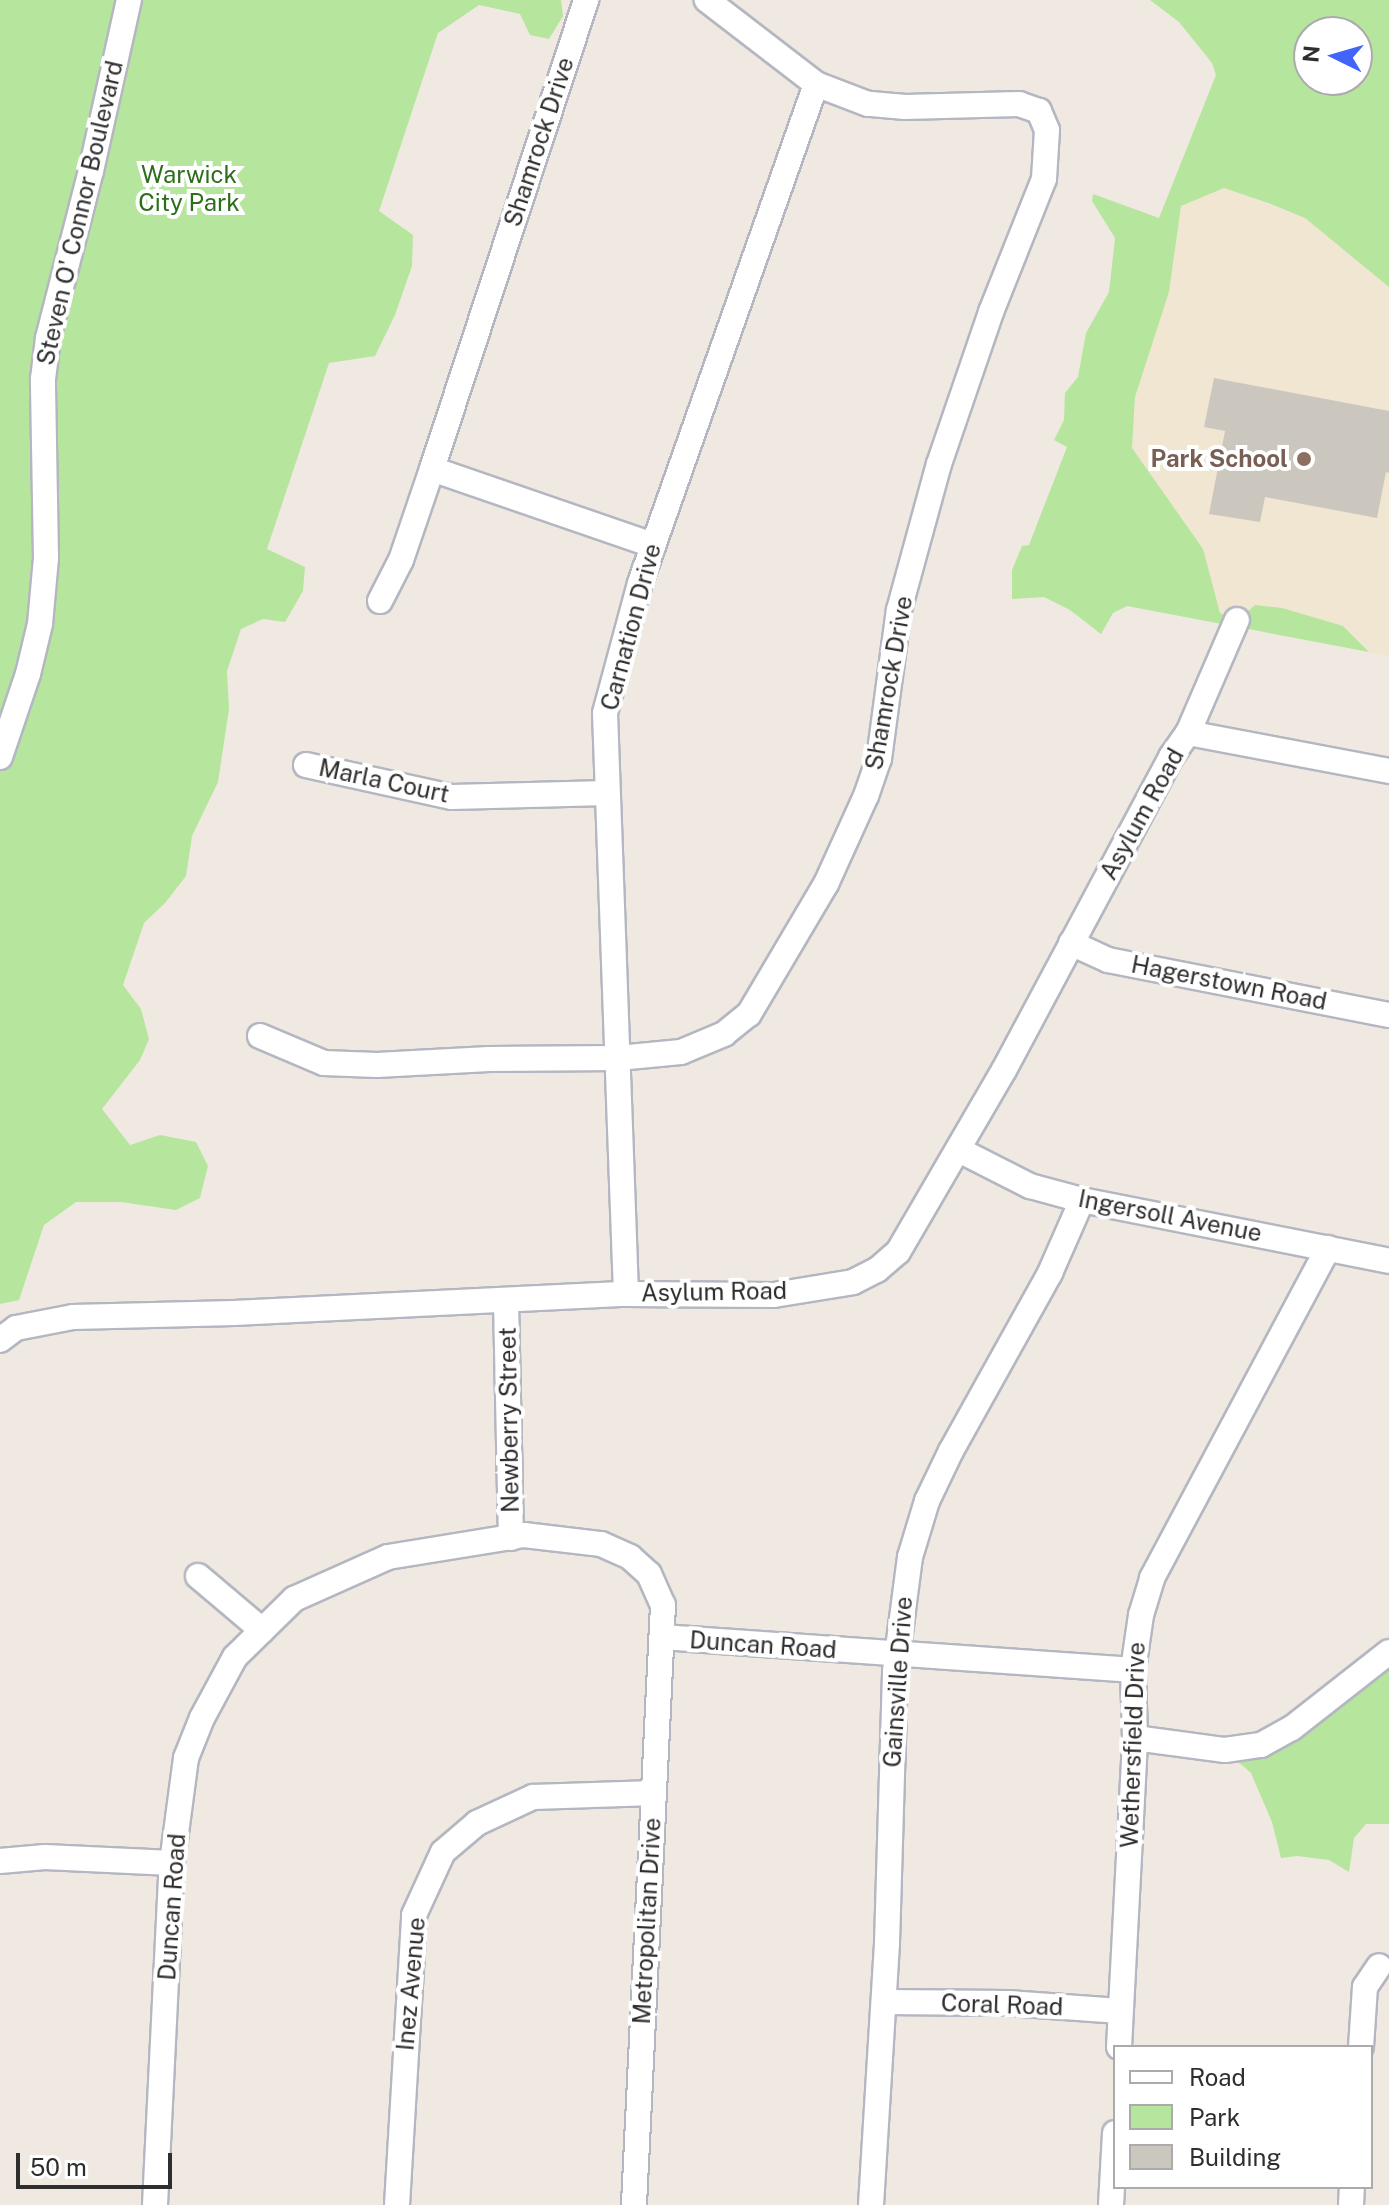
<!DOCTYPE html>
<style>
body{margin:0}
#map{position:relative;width:1389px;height:2205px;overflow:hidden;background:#efe9e1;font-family:"Public Sans",sans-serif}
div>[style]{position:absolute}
.education>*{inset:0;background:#f0e6d1}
.green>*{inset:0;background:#b6e59e}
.building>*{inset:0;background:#cbc7bf}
.roads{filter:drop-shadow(2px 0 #b4b7c1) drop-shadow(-2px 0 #b4b7c1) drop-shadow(0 2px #b4b7c1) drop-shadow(0 -2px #b4b7c1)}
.minor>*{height:24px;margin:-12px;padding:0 12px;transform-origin:12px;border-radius:12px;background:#fff}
.dots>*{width:22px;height:22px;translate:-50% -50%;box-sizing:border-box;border:4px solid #fff;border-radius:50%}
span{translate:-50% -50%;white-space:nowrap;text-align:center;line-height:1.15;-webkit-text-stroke:8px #fff;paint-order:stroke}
.street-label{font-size:24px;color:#2e2e2e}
.park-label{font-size:24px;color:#2c6e1b}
.education-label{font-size:24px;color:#785e54;font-weight:700}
.right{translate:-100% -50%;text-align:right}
.legend{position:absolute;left:1113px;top:2045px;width:260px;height:144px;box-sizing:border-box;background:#fff;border:2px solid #ababab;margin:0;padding:10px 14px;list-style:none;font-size:24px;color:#2e2e2e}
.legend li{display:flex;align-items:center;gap:16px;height:40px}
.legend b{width:40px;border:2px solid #ababab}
.north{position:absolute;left:1293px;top:16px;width:80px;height:80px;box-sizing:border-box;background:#fff;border:2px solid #ababab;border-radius:50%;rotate:275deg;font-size:22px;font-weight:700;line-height:32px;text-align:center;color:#2e2e2e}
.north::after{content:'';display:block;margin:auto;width:28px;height:36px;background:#4264fb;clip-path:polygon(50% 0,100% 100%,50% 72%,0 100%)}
.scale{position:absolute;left:16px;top:2153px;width:156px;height:36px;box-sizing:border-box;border:4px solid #2e2e2e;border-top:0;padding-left:10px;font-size:24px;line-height:28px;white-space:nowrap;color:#2e2e2e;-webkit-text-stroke:6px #fff;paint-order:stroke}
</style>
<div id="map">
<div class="education">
<div style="clip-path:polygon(1224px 188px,1305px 218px,1389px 287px,1389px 656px,1369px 652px,1343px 626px,1237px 621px,1220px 613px,1213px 592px,1163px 494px,1132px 448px,1135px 397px,1169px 292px,1181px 206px)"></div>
</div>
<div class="green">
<div style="clip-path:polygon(0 0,561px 0,563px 16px,549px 39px,530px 35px,520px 14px,479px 5px,438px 33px,379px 211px,413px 235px,412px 266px,395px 315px,375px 356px,329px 363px,267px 549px,305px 567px,303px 591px,285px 622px,263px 619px,241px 629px,227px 671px,229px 709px,218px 782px,192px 836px,186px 876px,165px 903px,144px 923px,123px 985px,141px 1009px,149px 1039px,140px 1060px,102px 1109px,130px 1145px,160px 1135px,196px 1142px,208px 1166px,200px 1198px,176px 1210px,121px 1202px,76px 1202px,44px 1225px,19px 1300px,0 1304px)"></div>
<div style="clip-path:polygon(evenodd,1150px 0,1389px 0,1389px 287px,1305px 218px,1268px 203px,1224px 188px,1181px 206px,1169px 292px,1135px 397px,1132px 448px,1203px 549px,1220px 613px,1237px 621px,1255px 605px,1282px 608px,1343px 626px,1369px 652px,1127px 606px,1113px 613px,1101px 634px,1070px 610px,1044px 597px,1012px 599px,1012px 570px,1022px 546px,1029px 545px,1067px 447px,1054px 440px,1064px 420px,1065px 393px,1078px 377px,1086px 333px,1109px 292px,1115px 238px,1092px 201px,1093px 194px,1159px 218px,1216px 75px,1212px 63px,1179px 22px,1150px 0,1309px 32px,1357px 32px,1357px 80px,1309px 80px,1309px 32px)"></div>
<div style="clip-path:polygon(1389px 1655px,1389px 1824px,1366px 1824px,1354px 1838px,1349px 1872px,1329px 1860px,1297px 1856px,1281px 1858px,1272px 1822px,1251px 1773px,1227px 1752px,1275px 1739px)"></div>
</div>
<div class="building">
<div style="clip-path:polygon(1214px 378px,1389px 411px,1389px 473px,1386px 472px,1377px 518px,1265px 497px,1260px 522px,1209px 514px,1225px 431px,1204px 427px)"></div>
</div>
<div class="roads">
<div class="minor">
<div style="left:432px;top:469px;width:234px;rotate:19deg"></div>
<div style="left:380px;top:601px;width:46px;rotate:-62.9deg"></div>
<div style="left:401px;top:560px;width:96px;rotate:-71.2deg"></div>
<div style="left:432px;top:469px;width:494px;rotate:-71.8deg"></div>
<div style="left:1188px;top:733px;width:205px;rotate:10.7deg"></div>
<div style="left:0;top:757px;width:88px;rotate:-71.4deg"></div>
<div style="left:28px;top:674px;width:51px;rotate:-76.5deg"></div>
<div style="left:40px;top:624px;width:66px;rotate:-84.8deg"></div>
<div style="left:46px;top:558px;width:179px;rotate:-91deg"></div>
<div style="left:43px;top:379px;width:41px;rotate:-83deg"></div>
<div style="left:48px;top:338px;width:172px;rotate:-75.6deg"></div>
<div style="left:91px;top:171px;width:175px;rotate:-77.5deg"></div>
<div style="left:306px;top:765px;width:149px;rotate:12.4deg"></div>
<div style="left:452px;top:797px;width:155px;rotate:-1.5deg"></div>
<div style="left:1071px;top:943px;width:41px;rotate:24.7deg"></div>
<div style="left:1108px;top:960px;width:286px;rotate:11.1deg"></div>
<div style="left:260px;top:1036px;width:69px;rotate:22.9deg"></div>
<div style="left:324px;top:1063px;width:53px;rotate:2.2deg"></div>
<div style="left:377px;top:1065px;width:112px;rotate:-3.1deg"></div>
<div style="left:489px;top:1059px;width:129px;rotate:-0.4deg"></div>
<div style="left:618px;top:1058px;width:63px;rotate:-5.4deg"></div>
<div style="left:681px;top:1052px;width:47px;rotate:-22.7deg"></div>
<div style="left:724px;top:1034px;width:32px;rotate:-39deg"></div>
<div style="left:749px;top:1014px;width:151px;rotate:-59.4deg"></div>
<div style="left:826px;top:884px;width:97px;rotate:-65.6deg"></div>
<div style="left:866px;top:796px;width:39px;rotate:-71deg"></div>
<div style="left:879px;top:759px;width:150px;rotate:-82.4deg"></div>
<div style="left:899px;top:610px;width:151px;rotate:-74.7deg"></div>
<div style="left:939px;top:464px;width:161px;rotate:-71.1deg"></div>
<div style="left:991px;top:312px;width:143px;rotate:-68.3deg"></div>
<div style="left:1044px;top:179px;width:49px;rotate:-86.5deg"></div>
<div style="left:1047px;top:130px;width:21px;rotate:-113deg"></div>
<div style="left:1039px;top:111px;width:21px;rotate:-161deg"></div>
<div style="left:1019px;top:104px;width:114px;rotate:178.5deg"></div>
<div style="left:905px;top:107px;width:37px;rotate:-175deg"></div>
<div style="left:868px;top:104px;width:56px;rotate:-159deg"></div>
<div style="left:816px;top:84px;width:138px;rotate:-142.4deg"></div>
<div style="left:959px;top:1150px;width:80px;rotate:26.9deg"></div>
<div style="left:1030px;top:1186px;width:54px;rotate:15.1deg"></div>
<div style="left:1082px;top:1200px;width:313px;rotate:11.2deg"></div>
<div style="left:626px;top:1294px;width:581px;rotate:-92.07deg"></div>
<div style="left:605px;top:713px;width:135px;rotate:-74.9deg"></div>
<div style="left:640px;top:583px;width:529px;rotate:-70.57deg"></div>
<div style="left:506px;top:1301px;width:237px;rotate:88.8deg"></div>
<div style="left:0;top:1340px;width:20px;rotate:-37deg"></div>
<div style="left:16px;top:1328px;width:58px;rotate:-10.9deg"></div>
<div style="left:73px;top:1317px;width:161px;rotate:-1.4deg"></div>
<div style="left:234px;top:1313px;width:392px;rotate:-2.8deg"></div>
<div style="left:626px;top:1294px;width:148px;rotate:0.4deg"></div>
<div style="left:774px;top:1295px;width:80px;rotate:-9.3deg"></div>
<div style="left:853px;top:1282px;width:27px;rotate:-27deg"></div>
<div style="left:877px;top:1270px;width:28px;rotate:-41deg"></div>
<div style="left:898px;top:1252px;width:211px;rotate:-59.8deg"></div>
<div style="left:1004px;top:1070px;width:355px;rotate:-61.9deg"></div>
<div style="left:1171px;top:757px;width:29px;rotate:-55deg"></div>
<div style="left:1188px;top:733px;width:123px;rotate:-66.6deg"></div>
<div style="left:198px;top:1576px;width:84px;rotate:40.2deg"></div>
<div style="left:663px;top:1637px;width:471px;rotate:4deg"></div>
<div style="left:1135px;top:1738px;width:91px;rotate:7.6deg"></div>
<div style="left:1225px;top:1750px;width:36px;rotate:-8deg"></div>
<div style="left:1261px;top:1745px;width:35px;rotate:-29deg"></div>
<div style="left:1292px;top:1728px;width:123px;rotate:-38.1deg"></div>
<div style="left:0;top:1861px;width:45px;rotate:-5.1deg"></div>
<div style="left:45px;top:1857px;width:127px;rotate:2.7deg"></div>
<div style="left:884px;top:2002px;width:124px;rotate:0.5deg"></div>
<div style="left:1008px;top:2003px;width:112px;rotate:4.1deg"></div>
<div style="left:1119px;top:2047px;width:309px;rotate:-87deg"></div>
<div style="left:1135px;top:1738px;width:68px;rotate:-91.7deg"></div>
<div style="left:1133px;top:1670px;width:56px;rotate:-81.7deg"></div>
<div style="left:1141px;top:1615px;width:39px;rotate:-73deg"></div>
<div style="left:1152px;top:1578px;width:374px;rotate:-61.9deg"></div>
<div style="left:1361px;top:2047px;width:60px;rotate:-86.2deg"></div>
<div style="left:1365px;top:1987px;width:25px;rotate:-56deg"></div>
<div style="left:155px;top:2205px;width:342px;rotate:-87.2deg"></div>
<div style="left:172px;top:1863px;width:106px;rotate:-82.4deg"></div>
<div style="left:186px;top:1758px;width:43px;rotate:-68.2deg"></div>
<div style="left:202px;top:1718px;width:69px;rotate:-61.6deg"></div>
<div style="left:235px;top:1657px;width:83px;rotate:-44.5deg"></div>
<div style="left:294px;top:1599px;width:103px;rotate:-24.1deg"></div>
<div style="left:388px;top:1557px;width:138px;rotate:-9.2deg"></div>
<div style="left:524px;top:1535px;width:78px;rotate:6.7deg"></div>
<div style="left:601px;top:1544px;width:32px;rotate:24deg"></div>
<div style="left:630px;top:1557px;width:25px;rotate:42deg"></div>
<div style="left:649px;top:1574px;width:34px;rotate:66deg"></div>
<div style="left:663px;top:1605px;width:601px;rotate:92.77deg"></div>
<div style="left:397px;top:2205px;width:290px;rotate:-86.6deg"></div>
<div style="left:414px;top:1915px;width:69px;rotate:-65.3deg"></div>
<div style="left:443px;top:1852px;width:45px;rotate:-40.5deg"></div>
<div style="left:477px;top:1823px;width:62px;rotate:-24.9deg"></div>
<div style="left:533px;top:1797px;width:121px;rotate:-1.9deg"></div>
<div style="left:871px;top:2205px;width:262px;rotate:-86.5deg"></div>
<div style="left:887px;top:1943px;width:272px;rotate:-88.3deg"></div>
<div style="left:895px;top:1671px;width:115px;rotate:-82.5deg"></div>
<div style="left:910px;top:1557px;width:59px;rotate:-73.1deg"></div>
<div style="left:927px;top:1501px;width:55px;rotate:-64.4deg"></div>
<div style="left:951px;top:1451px;width:204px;rotate:-60.9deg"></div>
<div style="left:1050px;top:1273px;width:80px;rotate:-66.3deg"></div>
<div style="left:1111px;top:2205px;width:72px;rotate:-86.8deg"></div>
<div style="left:1351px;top:2205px;width:18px;rotate:-87deg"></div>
</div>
</div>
<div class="dots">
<div style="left:1304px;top:459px;background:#8d6e63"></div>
</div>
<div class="street-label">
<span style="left:539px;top:142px;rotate:-72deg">Shamrock Drive</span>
<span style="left:80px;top:213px;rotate:-77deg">Steven O' Connor Boulevard</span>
<span style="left:631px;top:627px;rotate:-75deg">Carnation Drive</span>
<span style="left:889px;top:683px;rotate:-80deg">Shamrock Drive</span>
<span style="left:384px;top:781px;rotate:12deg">Marla Court</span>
<span style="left:1142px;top:814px;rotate:-61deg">Asylum Road</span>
<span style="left:1229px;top:983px;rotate:11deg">Hagerstown Road</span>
<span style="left:1170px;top:1216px;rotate:11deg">Ingersoll Avenue</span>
<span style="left:714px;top:1292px;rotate:-1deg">Asylum Road</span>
<span style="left:509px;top:1420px;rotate:-91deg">Newberry Street</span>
<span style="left:763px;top:1645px;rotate:4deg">Duncan Road</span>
<span style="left:898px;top:1682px;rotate:-86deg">Gainsville Drive</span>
<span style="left:1133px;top:1745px;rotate:-88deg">Wethersfield Drive</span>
<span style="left:172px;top:1907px;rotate:-86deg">Duncan Road</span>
<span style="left:647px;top:1921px;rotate:-87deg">Metropolitan Drive</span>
<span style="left:411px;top:1984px;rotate:-85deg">Inez Avenue</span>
<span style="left:1002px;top:2005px;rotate:2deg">Coral Road</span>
</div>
<div class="park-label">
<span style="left:189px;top:189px">Warwick<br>City Park</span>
</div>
<div class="education-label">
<span class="right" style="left:1288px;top:459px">Park School</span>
</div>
<ul class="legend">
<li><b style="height:10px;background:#fff"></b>Road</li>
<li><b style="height:22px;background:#b6e59e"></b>Park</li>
<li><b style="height:22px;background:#cbc7bf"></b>Building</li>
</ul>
<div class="north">N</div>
<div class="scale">50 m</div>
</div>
